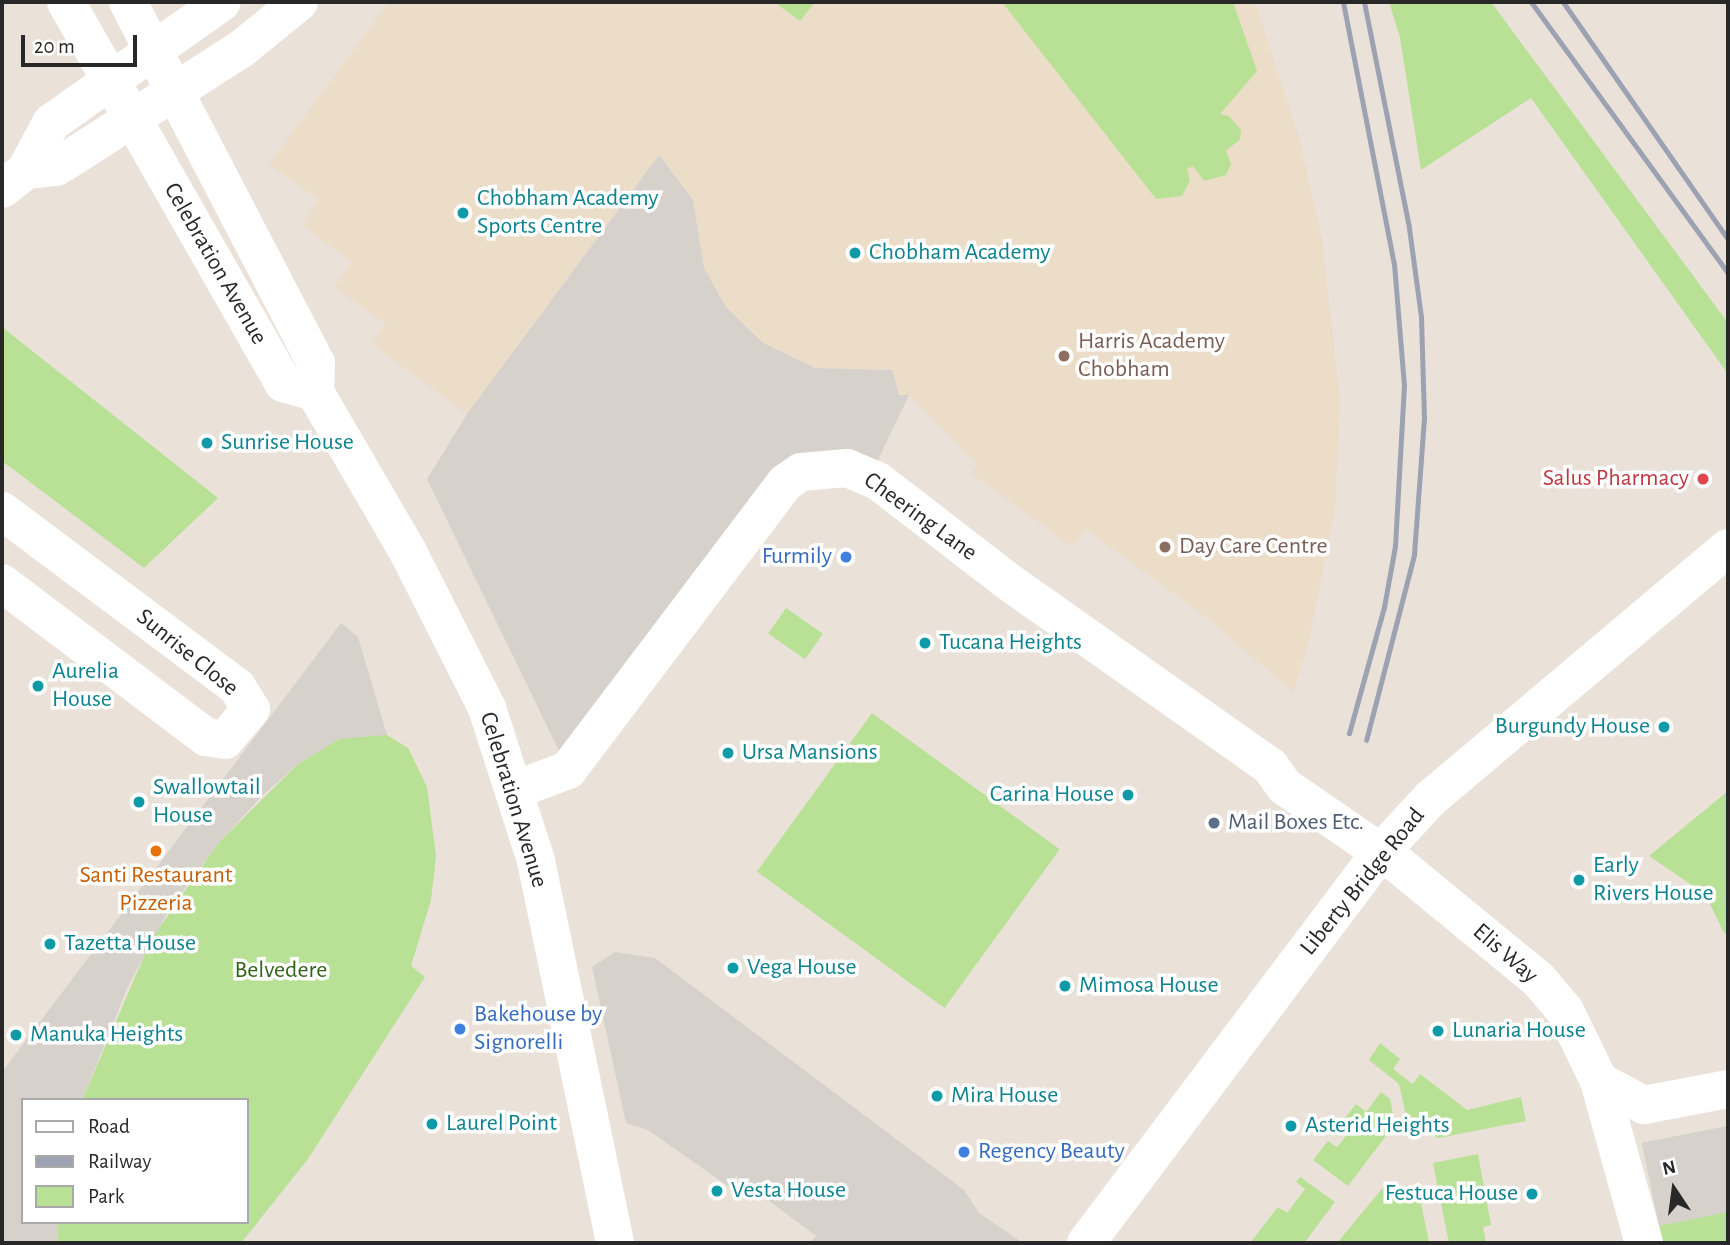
<!DOCTYPE html>
<style>
body{margin:0}
#map{position:relative;width:1730px;height:1245px;overflow:hidden;background:#eae1d9;font-family:"Alegreya Sans",sans-serif}
div>[style]{position:absolute}
.education>*{inset:0;background:#ecddc9}
.green>*{inset:0;background:#b8e196;transform-origin:0 0}
.plaza>*{inset:0;background:#d7d1cc}
.minor>*{height:38px;margin:-19px;padding:0 19px;transform-origin:19px;border-radius:19px;background:#fff}
.tertiary>*{height:38px;margin:-19px;padding:0 19px;transform-origin:19px;border-radius:19px;background:#fff}
.rail>*{height:5px;margin:-2.5px;padding:0 2.5px;transform-origin:2.5px;border-radius:2.5px;background:#9da2b2}
.dots>*{width:19px;height:19px;translate:-50% -50%;box-sizing:border-box;border:4px solid #fff;border-radius:50%}
span{translate:-50% -50%;white-space:nowrap;text-align:center;line-height:1.15;-webkit-text-stroke:7px #fff;paint-order:stroke}
.culture-label{font-size:24px;color:#0d838f}
.left{translate:0 -50%;text-align:left}
.right{translate:-100% -50%;text-align:right}
.street-label{font-size:24px;color:#282828}
.education-label{font-size:24px;color:#785e54}
.health-label{font-size:24px;color:#be3a42}
.shop-label{font-size:24px;color:#366cbe}
.service-label{font-size:24px;color:#4e5e75}
.food-label{font-size:24px;color:#c56008}
.park-label{font-size:24px;color:#32631a}
.frame{position:absolute;inset:0;border:4px solid #282828;pointer-events:none}
.legend{position:absolute;left:21px;top:1098px;width:228px;height:126px;box-sizing:border-box;background:#fff;border:2px solid #a9a9a9;margin:0;padding:9px 12px;list-style:none;font-size:21px;color:#282828}
.legend li{display:flex;align-items:center;gap:14px;height:35px}
.legend b{width:35px;border:2px solid #a9a9a9}
.north{position:absolute;left:1639px;top:1154px;width:70px;height:70px;-webkit-text-stroke:5px #fff;paint-order:stroke;rotate:347deg;font-size:19px;font-weight:700;line-height:28px;text-align:center;color:#282828}
.north::after{content:'';display:block;margin:auto;width:24px;height:32px;background:#282828;clip-path:polygon(50% 0,100% 100%,50% 72%,0 100%)}
.scale{position:absolute;left:21px;top:35px;width:116px;height:32px;box-sizing:border-box;border:4px solid #282828;border-top:0;padding-left:9px;font-size:21px;line-height:24px;white-space:nowrap;color:#282828;-webkit-text-stroke:5px #fff;paint-order:stroke}
</style>
<div id="map">
<div class="education">
<div style="clip-path:polygon(389px 2px,1255px 2px,1298px 134px,1322px 240px,1340px 401px,1335px 508px,1308px 645px,1293px 692px,1207px 618px,1086px 529px,1072px 547px,971px 473px,977px 464px,909px 395px,899px 395px,891px 370px,815px 368px,763px 343px,726px 307px,704px 268px,693px 200px,659px 155px,467px 414px,372px 344px,386px 324px,334px 287px,352px 262px,302px 225px,319px 200px,269px 164px)"></div>
</div>
<div class="green">
<div style="clip-path:polygon(774px 2px,815px 2px,800px 21px)"></div>
<div style="clip-path:polygon(1002px 2px,1233px 2px,1257px 71px,1220px 114px,1229px 116px,1241px 130px,1240px 140px,1226px 150px,1231px 164px,1226px 175px,1204px 181px,1193px 166px,1187px 169px,1190px 181px,1182px 196px,1156px 199px)"></div>
<div style="clip-path:polygon(1389px 2px,1491px 2px,1728px 323px,1728px 374px,1531px 98px,1421px 170px,1400px 38px)"></div>
<div style="clip-path:polygon(2px 327px,218px 498px,144px 568px,2px 461px)"></div>
<div style="left:786px;top:608px;width:45px;height:31px;rotate:35deg"></div>
<div style="left:872px;top:713px;width:232px;height:196px;rotate:36deg"></div>
<div style="clip-path:polygon(364px 733px,387px 735px,408px 748px,427px 787px,436px 856px,431px 900px,411px 966px,425px 977px,308px 1159px,241px 1243px,57px 1243px,58px 1222px,247px 1222px,247px 1100px,82px 1100px,152px 938px,219px 842px,298px 764px,339px 739px)"></div>
<div style="clip-path:polygon(1728px 791px,1728px 932px,1724px 933px,1705px 894px,1649px 856px)"></div>
<div style="clip-path:polygon(1380px 1043px,1400px 1059px,1393px 1069px,1413px 1084px,1420px 1074px,1467px 1110px,1521px 1097px,1526px 1121px,1438px 1138px,1405px 1111px,1399px 1084px,1369px 1060px)"></div>
<div style="clip-path:polygon(1381px 1092px,1390px 1099px,1395px 1124px,1348px 1186px,1313px 1160px,1328px 1141px,1337px 1147px,1351px 1130px,1341px 1123px,1356px 1104px,1366px 1112px)"></div>
<div style="clip-path:polygon(1728px 1126px,1728px 1243px,1663px 1243px,1642px 1143px)"></div>
<div style="clip-path:polygon(1478px 1154px,1491px 1225px,1483px 1227px,1486px 1243px,1449px 1243px,1433px 1163px)"></div>
<div style="clip-path:polygon(1300px 1177px,1335px 1202px,1304px 1243px,1250px 1243px,1278px 1207px,1287px 1213px,1305px 1189px,1296px 1182px)"></div>
<div style="clip-path:polygon(1386px 1184px,1420px 1198px,1429px 1243px,1337px 1243px)"></div>
</div>
<div class="plaza">
<div style="clip-path:polygon(659px 155px,693px 200px,704px 268px,726px 307px,763px 343px,815px 368px,892px 370px,899px 395px,909px 395px,876px 464px,821px 452px,562px 757px,427px 479px,467px 414px)"></div>
<div style="clip-path:polygon(341px 623px,358px 637px,387px 735px,339px 739px,298px 764px,262px 796px,219px 842px,167px 913px,129px 984px,82px 1100px,23px 1100px,23px 1222px,58px 1222px,57px 1243px,2px 1243px,2px 1072px)"></div>
<div style="clip-path:polygon(615px 952px,655px 958px,964px 1190px,979px 1213px,1023px 1243px,810px 1243px,816px 1236px,736px 1176px,732px 1189px,648px 1130px,626px 1123px,592px 967px)"></div>
<div style="clip-path:polygon(1728px 1126px,1728px 1212px,1659px 1226px,1642px 1143px)"></div>
</div>
<div class="minor">
<div style="left:26px;top:170px;width:30px;rotate:-6deg"></div>
<div style="left:56px;top:167px;width:21px;rotate:-31deg"></div>
<div style="left:74px;top:156px;width:197px;rotate:-32.6deg"></div>
<div style="left:240px;top:50px;width:76px;rotate:-39.1deg"></div>
<div style="left:2px;top:189px;width:31px;rotate:-38deg"></div>
<div style="left:26px;top:170px;width:53px;rotate:-62deg"></div>
<div style="left:51px;top:123px;width:209px;rotate:-35.3deg"></div>
<div style="left:2px;top:511px;width:294px;rotate:36.8deg"></div>
<div style="left:237px;top:687px;width:26px;rotate:58deg"></div>
<div style="left:251px;top:709px;width:40px;rotate:130deg"></div>
<div style="left:225px;top:740px;width:19px;rotate:-171deg"></div>
<div style="left:206px;top:737px;width:256px;rotate:-143deg"></div>
<div style="left:515px;top:790px;width:57px;rotate:-20.7deg"></div>
<div style="left:568px;top:770px;width:360px;rotate:-52.9deg"></div>
<div style="left:785px;top:483px;width:19px;rotate:-35deg"></div>
<div style="left:801px;top:472px;width:46px;rotate:-5deg"></div>
<div style="left:847px;top:468px;width:34px;rotate:23deg"></div>
<div style="left:878px;top:481px;width:162px;rotate:37.7deg"></div>
<div style="left:1006px;top:580px;width:323px;rotate:35.2deg"></div>
<div style="left:1270px;top:766px;width:24px;rotate:55deg"></div>
<div style="left:1284px;top:786px;width:140px;rotate:34.5deg"></div>
<div style="left:1399px;top:865px;width:180px;rotate:39.4deg"></div>
<div style="left:1538px;top:979px;width:42px;rotate:49.8deg"></div>
<div style="left:1565px;top:1011px;width:78px;rotate:64.1deg"></div>
<div style="left:1599px;top:1081px;width:168px;rotate:74.5deg"></div>
<div style="left:1599px;top:1081px;width:51px;rotate:28.1deg"></div>
<div style="left:1644px;top:1105px;width:86px;rotate:-10.8deg"></div>
</div>
<div class="tertiary">
<div style="left:66px;top:2px;width:438px;rotate:60.3deg"></div>
<div style="left:283px;top:383px;width:33px;rotate:16deg"></div>
<div style="left:128px;top:2px;width:407px;rotate:62.5deg"></div>
<div style="left:316px;top:363px;width:29px;rotate:92deg"></div>
<div style="left:315px;top:392px;width:185px;rotate:59.8deg"></div>
<div style="left:408px;top:552px;width:175px;rotate:63.1deg"></div>
<div style="left:487px;top:708px;width:161px;rotate:72.2deg"></div>
<div style="left:536px;top:861px;width:390px;rotate:78.3deg"></div>
<div style="left:1086px;top:1243px;width:490px;rotate:-53deg"></div>
<div style="left:1381px;top:852px;width:74px;rotate:-47.2deg"></div>
<div style="left:1431px;top:798px;width:388px;rotate:-40.1deg"></div>
</div>
<div class="rail">
<div style="left:1343px;top:2px;width:267px;rotate:79deg"></div>
<div style="left:1394px;top:264px;width:121px;rotate:85.3deg"></div>
<div style="left:1404px;top:385px;width:161px;rotate:93.2deg"></div>
<div style="left:1395px;top:546px;width:62px;rotate:100.2deg"></div>
<div style="left:1384px;top:607px;width:131px;rotate:105.5deg"></div>
<div style="left:1364px;top:2px;width:230px;rotate:78.7deg"></div>
<div style="left:1409px;top:228px;width:90px;rotate:82.3deg"></div>
<div style="left:1421px;top:317px;width:101px;rotate:88.3deg"></div>
<div style="left:1424px;top:418px;width:137px;rotate:94.2deg"></div>
<div style="left:1414px;top:555px;width:191px;rotate:104.5deg"></div>
<div style="left:1531px;top:2px;width:335px;rotate:54deg"></div>
<div style="left:1563px;top:2px;width:289px;rotate:55.2deg"></div>
</div>
<div class="dots">
<div style="left:463px;top:213px;background:#0f9aa8"></div>
<div style="left:855px;top:253px;background:#0f9aa8"></div>
<div style="left:1064px;top:356px;background:#8d6e63"></div>
<div style="left:207px;top:443px;background:#0f9aa8"></div>
<div style="left:1703px;top:479px;background:#e0444e"></div>
<div style="left:1165px;top:547px;background:#8d6e63"></div>
<div style="left:846px;top:557px;background:#3f7fe0"></div>
<div style="left:925px;top:643px;background:#0f9aa8"></div>
<div style="left:38px;top:686px;background:#0f9aa8"></div>
<div style="left:1664px;top:727px;background:#0f9aa8"></div>
<div style="left:728px;top:753px;background:#0f9aa8"></div>
<div style="left:1128px;top:795px;background:#0f9aa8"></div>
<div style="left:139px;top:802px;background:#0f9aa8"></div>
<div style="left:1214px;top:823px;background:#5c6f8a"></div>
<div style="left:156px;top:851px;background:#e8710a"></div>
<div style="left:1579px;top:880px;background:#0f9aa8"></div>
<div style="left:50px;top:944px;background:#0f9aa8"></div>
<div style="left:733px;top:968px;background:#0f9aa8"></div>
<div style="left:1065px;top:986px;background:#0f9aa8"></div>
<div style="left:460px;top:1029px;background:#3f7fe0"></div>
<div style="left:1438px;top:1031px;background:#0f9aa8"></div>
<div style="left:16px;top:1035px;background:#0f9aa8"></div>
<div style="left:937px;top:1096px;background:#0f9aa8"></div>
<div style="left:432px;top:1124px;background:#0f9aa8"></div>
<div style="left:1291px;top:1126px;background:#0f9aa8"></div>
<div style="left:964px;top:1152px;background:#3f7fe0"></div>
<div style="left:717px;top:1191px;background:#0f9aa8"></div>
<div style="left:1532px;top:1194px;background:#0f9aa8"></div>
</div>
<div class="culture-label">
<span class="left" style="left:477px;top:213px">Chobham Academy<br>Sports Centre</span>
<span class="left" style="left:869px;top:253px">Chobham Academy</span>
<span class="left" style="left:221px;top:443px">Sunrise House</span>
<span class="left" style="left:939px;top:643px">Tucana Heights</span>
<span class="left" style="left:52px;top:686px">Aurelia<br>House</span>
<span class="right" style="left:1650px;top:727px">Burgundy House</span>
<span class="left" style="left:742px;top:753px">Ursa Mansions</span>
<span class="left" style="left:153px;top:802px">Swallowtail<br>House</span>
<span class="right" style="left:1114px;top:795px">Carina House</span>
<span class="left" style="left:1593px;top:880px">Early<br>Rivers House</span>
<span class="left" style="left:64px;top:944px">Tazetta House</span>
<span class="left" style="left:747px;top:968px">Vega House</span>
<span class="left" style="left:1079px;top:986px">Mimosa House</span>
<span class="left" style="left:1452px;top:1031px">Lunaria House</span>
<span class="left" style="left:30px;top:1035px">Manuka Heights</span>
<span class="left" style="left:951px;top:1096px">Mira House</span>
<span class="left" style="left:446px;top:1124px">Laurel Point</span>
<span class="left" style="left:1305px;top:1126px">Asterid Heights</span>
<span class="left" style="left:731px;top:1191px">Vesta House</span>
<span class="right" style="left:1518px;top:1194px">Festuca House</span>
</div>
<div class="street-label">
<span style="left:215px;top:264px;rotate:60deg">Celebration Avenue</span>
<span style="left:920px;top:517px;rotate:36deg">Cheering Lane</span>
<span style="left:187px;top:653px;rotate:39deg">Sunrise Close</span>
<span style="left:513px;top:800px;rotate:73deg">Celebration Avenue</span>
<span style="left:1363px;top:882px;rotate:-51deg">Liberty Bridge Road</span>
<span style="left:1505px;top:954px;rotate:41deg">Elis Way</span>
</div>
<div class="education-label">
<span class="left" style="left:1078px;top:356px">Harris Academy<br>Chobham</span>
<span class="left" style="left:1179px;top:547px">Day Care Centre</span>
</div>
<div class="health-label">
<span class="right" style="left:1689px;top:479px">Salus Pharmacy</span>
</div>
<div class="shop-label">
<span class="right" style="left:832px;top:557px">Furmily</span>
<span class="left" style="left:474px;top:1029px">Bakehouse by<br>Signorelli</span>
<span class="left" style="left:978px;top:1152px">Regency Beauty</span>
</div>
<div class="service-label">
<span class="left" style="left:1228px;top:823px">Mail Boxes Etc.</span>
</div>
<div class="food-label">
<span style="left:156px;top:890px">Santi Restaurant<br>Pizzeria</span>
</div>
<div class="park-label">
<span style="left:281px;top:971px">Belvedere</span>
</div>
<div class="frame"></div>
<ul class="legend">
<li><b style="height:9px;background:#fff"></b>Road</li>
<li><b style="height:9px;background:#9da2b2"></b>Railway</li>
<li><b style="height:19px;background:#b8e196"></b>Park</li>
</ul>
<div class="north">N</div>
<div class="scale">20 m</div>
</div>
